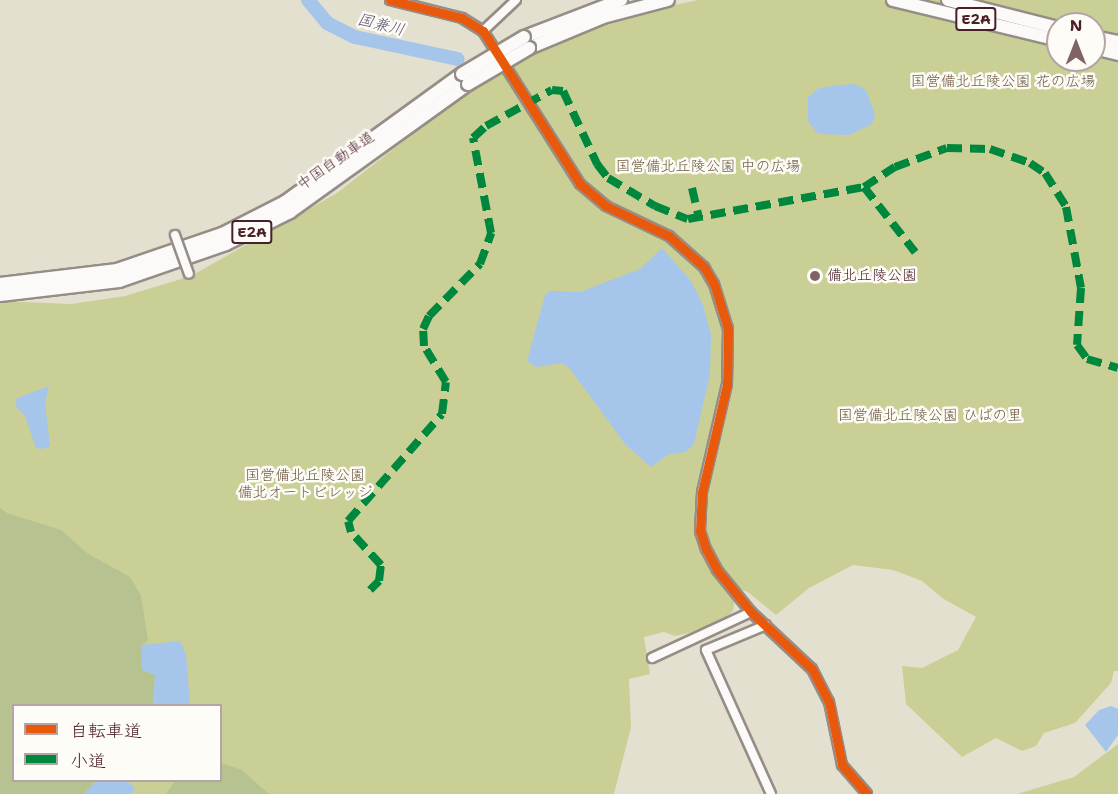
<!DOCTYPE html>
<meta charset="utf-8">
<style>
body{margin:0}
#map{position:relative;width:1118px;height:794px;overflow:hidden;background:#e4e0d0;font-family:"Shantell Sans","Klee One",sans-serif}
div>[style]{position:absolute}
.green>*{inset:0;background:#cad095}
.forest>*{inset:0;background:#b6c28f}
.water>*{inset:0;background:#a5c5ea}
.river>*{height:14px;margin:-7px;padding:0 7px;transform-origin:7px;border-radius:7px;background:#a5c5ea}
.roads{filter:drop-shadow(2px 0 #968d87) drop-shadow(-2px 0 #968d87) drop-shadow(0 2px #968d87) drop-shadow(0 -2px #968d87)}
.minor>*{height:8px;margin:-4px;padding:0 4px;transform-origin:4px;border-radius:4px;background:#fbfaf8}
.highway>*{height:12px;margin:-6px;padding:0 6px;transform-origin:6px;border-radius:6px;background:#fbfaf8}
.bridges{filter:drop-shadow(2px 0 #968d87) drop-shadow(-2px 0 #968d87) drop-shadow(0 2px #968d87) drop-shadow(0 -2px #968d87)}
.minor-bridge>*{height:8px;margin:-4px;padding:0 4px;transform-origin:4px;border-radius:4px;background:#fbfaf8}
.highway-bridge>*{height:12px;margin:-6px;padding:0 6px;transform-origin:6px;border-radius:6px;background:#fbfaf8}
.quiet>*{height:8px;margin-top:-4px;transform-origin:0;background:repeating-linear-gradient(90deg,#00873e 0 15px,transparent 0 23px)}
.cycleway>*{height:9px;margin:-4.5px;padding:0 4.5px;transform-origin:4.5px;border-radius:4.5px;background:#e8590c}
.dots>*{width:16px;height:16px;translate:-50% -50%;box-sizing:border-box;border:3px solid #fdfcf7;border-radius:50%}
span{translate:-50% -50%;white-space:nowrap;text-align:center;line-height:1.15;-webkit-text-stroke:5px #fdfcf7;paint-order:stroke}
.shield-label span{padding:2px 4px;background:#fdfcf7;border:2px solid;border-radius:4px;-webkit-text-stroke-width:0}
.shield-label{font-size:14px;color:#4a1f2b;font-weight:700}
.park-label{font-size:15px;color:#6f583f}
.street-label{font-size:15px;color:#4a1f2b}
.poi-label{font-size:15px;color:#4a1f2b}
.left{translate:0 -50%;text-align:left}
.water-label{font-size:16px;color:#605572;font-style:italic}
.legend{position:absolute;left:12px;top:704px;width:210px;height:78px;box-sizing:border-box;background:#fdfcf7;border:2px solid #b5a4a5;margin:0;padding:8px 10px;list-style:none;font-size:18px;color:#4a1f2b}
.legend li{display:flex;align-items:center;gap:12px;height:30px}
.legend b{width:30px;border:2px solid #b5a4a5}
.north{position:absolute;left:1046px;top:12px;width:60px;height:60px;box-sizing:border-box;background:#fdfcf7;border:2px solid #b5a4a5;border-radius:50%;rotate:0deg;font-size:16px;font-weight:700;line-height:24px;text-align:center;color:#4a1f2b}
.north::after{content:'';display:block;margin:auto;width:21px;height:27px;background:#806365;clip-path:polygon(50% 0,100% 100%,50% 72%,0 100%)}
</style>
<div id="map">
<div class="green">
<div style="clip-path:polygon(evenodd,698px 0,1118px 0,1118px 671px,1114px 671px,1111px 683px,1075px 723px,1044px 733px,1036px 746px,1022px 751px,996px 738px,962px 757px,906px 704px,902px 666px,922px 668px,958px 650px,976px 617px,942px 598px,922px 581px,893px 570px,853px 565px,809px 588px,776px 615px,748px 592px,723px 584px,735px 598px,733px 611px,724px 619px,689px 633px,675px 636px,664px 632px,644px 637px,650px 674px,629px 679px,631px 727px,614px 794px,0 794px,0 301px,71px 304px,125px 296px,191px 276px,337px 193px,442px 111px,531px 53px,575px 33px,645px 11px,698px 0,1058px 24px,1094px 24px,1094px 60px,1058px 60px,1058px 24px,698px 0,14px 706px,220px 706px,220px 780px,14px 780px,14px 706px)"></div>
<div style="clip-path:polygon(1118px 744px,1118px 794px,1017px 794px,1074px 777px)"></div>
</div>
<div class="forest">
<div style="clip-path:polygon(0 508px,7px 513px,61px 530px,87px 553px,130px 577px,141px 596px,148px 640px,141px 646px,155px 675px,153px 705px,14px 706px,14px 780px,96px 781px,84px 794px,0 794px)"></div>
<div style="clip-path:polygon(221px 763px,242px 770px,269px 794px,166px 794px,175px 781px,220px 780px)"></div>
</div>
<div class="water">
<div style="clip-path:polygon(850px 84px,859px 85px,867px 92px,875px 115px,872px 124px,849px 135px,818px 134px,808px 121px,808px 97px,819px 88px)"></div>
<div style="clip-path:polygon(662px 248px,691px 281px,703px 305px,711px 335px,710px 374px,694px 444px,686px 452px,669px 454px,651px 467px,625px 444px,570px 369px,562px 363px,536px 367px,527px 361px,545px 295px,550px 291px,580px 292px,640px 269px)"></div>
<div style="clip-path:polygon(49px 386px,45px 403px,50px 446px,43px 449px,36px 448px,25px 416px,15px 405px,17px 398px)"></div>
<div style="clip-path:polygon(180px 641px,186px 654px,190px 705px,153px 705px,155px 675px,142px 670px,141px 645px)"></div>
<div style="clip-path:polygon(1111px 706px,1118px 709px,1118px 735px,1106px 752px,1085px 725px,1099px 710px)"></div>
<div style="clip-path:polygon(96px 781px,127px 781px,135px 788px,131px 794px,84px 794px)"></div>
</div>
<div class="river">
<div style="left:308px;top:0;width:30px;rotate:50deg"></div>
<div style="left:327px;top:23px;width:31px;rotate:27deg"></div>
<div style="left:355px;top:37px;width:105px;rotate:12.1deg"></div>
</div>
<div class="roads">
<div class="minor">
<div style="left:390px;top:0;width:74px;rotate:14deg"></div>
<div style="left:462px;top:18px;width:25px;rotate:32deg"></div>
<div style="left:483px;top:31px;width:181px;rotate:57.6deg"></div>
<div style="left:580px;top:184px;width:34px;rotate:40deg"></div>
<div style="left:606px;top:206px;width:70px;rotate:25.5deg"></div>
<div style="left:669px;top:236px;width:47px;rotate:41.5deg"></div>
<div style="left:704px;top:267px;width:20px;rotate:60deg"></div>
<div style="left:714px;top:284px;width:47px;rotate:72.7deg"></div>
<div style="left:728px;top:329px;width:55px;rotate:91deg"></div>
<div style="left:727px;top:384px;width:111px;rotate:103deg"></div>
<div style="left:702px;top:492px;width:39px;rotate:93deg"></div>
<div style="left:700px;top:531px;width:19px;rotate:72deg"></div>
<div style="left:706px;top:549px;width:24px;rotate:62deg"></div>
<div style="left:717px;top:570px;width:54px;rotate:51deg"></div>
<div style="left:751px;top:612px;width:83px;rotate:43.1deg"></div>
<div style="left:812px;top:669px;width:37px;rotate:63deg"></div>
<div style="left:829px;top:702px;width:64px;rotate:78.3deg"></div>
<div style="left:842px;top:765px;width:38px;rotate:49deg"></div>
<div style="left:483px;top:31px;width:45px;rotate:-43.2deg"></div>
<div style="left:766px;top:625px;width:65px;rotate:157.4deg"></div>
<div style="left:706px;top:650px;width:158px;rotate:65.7deg"></div>
<div style="left:652px;top:658px;width:109px;rotate:-24.9deg"></div>
</div>
<div class="highway">
<div style="left:893px;top:0;width:170px;rotate:13.6deg"></div>
<div style="left:948px;top:0;width:114px;rotate:14.3deg"></div>
<div style="left:524px;top:37px;width:104px;rotate:-20.9deg"></div>
<div style="left:1094px;top:37px;width:25px;rotate:12deg"></div>
<div style="left:529px;top:48px;width:80px;rotate:-22.7deg"></div>
<div style="left:603px;top:17px;width:67px;rotate:-14.7deg"></div>
<div style="left:1094px;top:48px;width:25px;rotate:14deg"></div>
<div style="left:0;top:284px;width:118px;rotate:-6.8deg"></div>
<div style="left:117px;top:270px;width:111px;rotate:-18.9deg"></div>
<div style="left:222px;top:234px;width:71px;rotate:-26.9deg"></div>
<div style="left:285px;top:202px;width:218px;rotate:-35.9deg"></div>
<div style="left:0;top:295px;width:120px;rotate:-6.7deg"></div>
<div style="left:119px;top:281px;width:113px;rotate:-19.1deg"></div>
<div style="left:226px;top:244px;width:72px;rotate:-26.6deg"></div>
<div style="left:290px;top:212px;width:219px;rotate:-35.7deg"></div>
</div>
</div>
<div class="bridges">
<div class="minor-bridge">
<div style="left:175px;top:235px;width:41px;rotate:70.3deg"></div>
</div>
<div class="highway-bridge">
<div style="left:462px;top:74px;width:72px;rotate:-30.8deg"></div>
<div style="left:468px;top:84px;width:71px;rotate:-30.5deg"></div>
</div>
</div>
<div class="quiet">
<div style="left:864px;top:187px;width:83px;rotate:51.9deg"></div>
<div style="left:692px;top:188px;width:32px;rotate:77deg"></div>
<div style="left:370px;top:590px;width:13px;rotate:-45deg"></div>
<div style="left:379px;top:581px;width:16px;rotate:-83deg"></div>
<div style="left:381px;top:565px;width:45px;rotate:-132.3deg"></div>
<div style="left:351px;top:532px;width:11px;rotate:-105deg"></div>
<div style="left:348px;top:521px;width:142px;rotate:-48.7deg"></div>
<div style="left:442px;top:414px;width:32px;rotate:-83deg"></div>
<div style="left:446px;top:382px;width:42px;rotate:-121.4deg"></div>
<div style="left:424px;top:346px;width:17px;rotate:-93deg"></div>
<div style="left:423px;top:329px;width:14px;rotate:-65deg"></div>
<div style="left:429px;top:316px;width:73px;rotate:-45.6deg"></div>
<div style="left:480px;top:264px;width:33px;rotate:-70deg"></div>
<div style="left:491px;top:233px;width:97px;rotate:-100.7deg"></div>
<div style="left:473px;top:138px;width:18px;rotate:-43deg"></div>
<div style="left:486px;top:126px;width:75px;rotate:-28.6deg"></div>
<div style="left:552px;top:90px;width:11px;rotate:5deg"></div>
<div style="left:563px;top:91px;width:81px;rotate:65deg"></div>
<div style="left:597px;top:164px;width:18px;rotate:52deg"></div>
<div style="left:608px;top:178px;width:55px;rotate:30.8deg"></div>
<div style="left:655px;top:206px;width:35px;rotate:22deg"></div>
<div style="left:688px;top:219px;width:179px;rotate:-10.3deg"></div>
<div style="left:864px;top:187px;width:37px;rotate:-33deg"></div>
<div style="left:895px;top:167px;width:55px;rotate:-20.1deg"></div>
<div style="left:947px;top:148px;width:43px;rotate:1.3deg"></div>
<div style="left:990px;top:149px;width:42px;rotate:19.3deg"></div>
<div style="left:1030px;top:163px;width:18px;rotate:34deg"></div>
<div style="left:1045px;top:173px;width:40px;rotate:58deg"></div>
<div style="left:1066px;top:207px;width:82px;rotate:79.5deg"></div>
<div style="left:1081px;top:288px;width:57px;rotate:94deg"></div>
<div style="left:1077px;top:345px;width:17px;rotate:54deg"></div>
<div style="left:1087px;top:359px;width:32px;rotate:16deg"></div>
</div>
<div class="cycleway">
<div style="left:390px;top:0;width:74px;rotate:14deg"></div>
<div style="left:462px;top:18px;width:25px;rotate:32deg"></div>
<div style="left:483px;top:31px;width:181px;rotate:57.6deg"></div>
<div style="left:580px;top:184px;width:34px;rotate:40deg"></div>
<div style="left:606px;top:206px;width:70px;rotate:25.5deg"></div>
<div style="left:669px;top:236px;width:47px;rotate:41.5deg"></div>
<div style="left:704px;top:267px;width:20px;rotate:60deg"></div>
<div style="left:714px;top:284px;width:47px;rotate:72.7deg"></div>
<div style="left:728px;top:329px;width:55px;rotate:91deg"></div>
<div style="left:727px;top:384px;width:111px;rotate:103deg"></div>
<div style="left:702px;top:492px;width:39px;rotate:93deg"></div>
<div style="left:700px;top:531px;width:19px;rotate:72deg"></div>
<div style="left:706px;top:549px;width:24px;rotate:62deg"></div>
<div style="left:717px;top:570px;width:54px;rotate:51deg"></div>
<div style="left:751px;top:612px;width:83px;rotate:43.1deg"></div>
<div style="left:812px;top:669px;width:37px;rotate:63deg"></div>
<div style="left:829px;top:702px;width:64px;rotate:78.3deg"></div>
<div style="left:842px;top:765px;width:38px;rotate:49deg"></div>
</div>
<div class="dots">
<div style="left:815px;top:276px;background:#806365"></div>
</div>
<div class="shield-label">
<span style="left:976px;top:19px">E2A</span>
<span style="left:252px;top:232px">E2A</span>
</div>
<div class="park-label">
<span style="left:1003px;top:82px">国営備北丘陵公園 花の広場</span>
<span style="left:708px;top:167px">国営備北丘陵公園 中の広場</span>
<span style="left:930px;top:416px">国営備北丘陵公園 ひばの里</span>
<span style="left:305px;top:484px">国営備北丘陵公園<br>備北オートビレッジ</span>
</div>
<div class="street-label">
<span style="left:336px;top:161px;rotate:-35deg">中国自動車道</span>
</div>
<div class="poi-label">
<span class="left" style="left:827px;top:276px">備北丘陵公園</span>
</div>
<div class="water-label">
<span style="left:381px;top:25px;rotate:14deg">国兼川</span>
</div>
<ul class="legend">
<li><b style="height:8px;background:#e8590c"></b>自転車道</li>
<li><b style="height:8px;background:#00873e"></b>小道</li>
</ul>
<div class="north">N</div>
</div>
